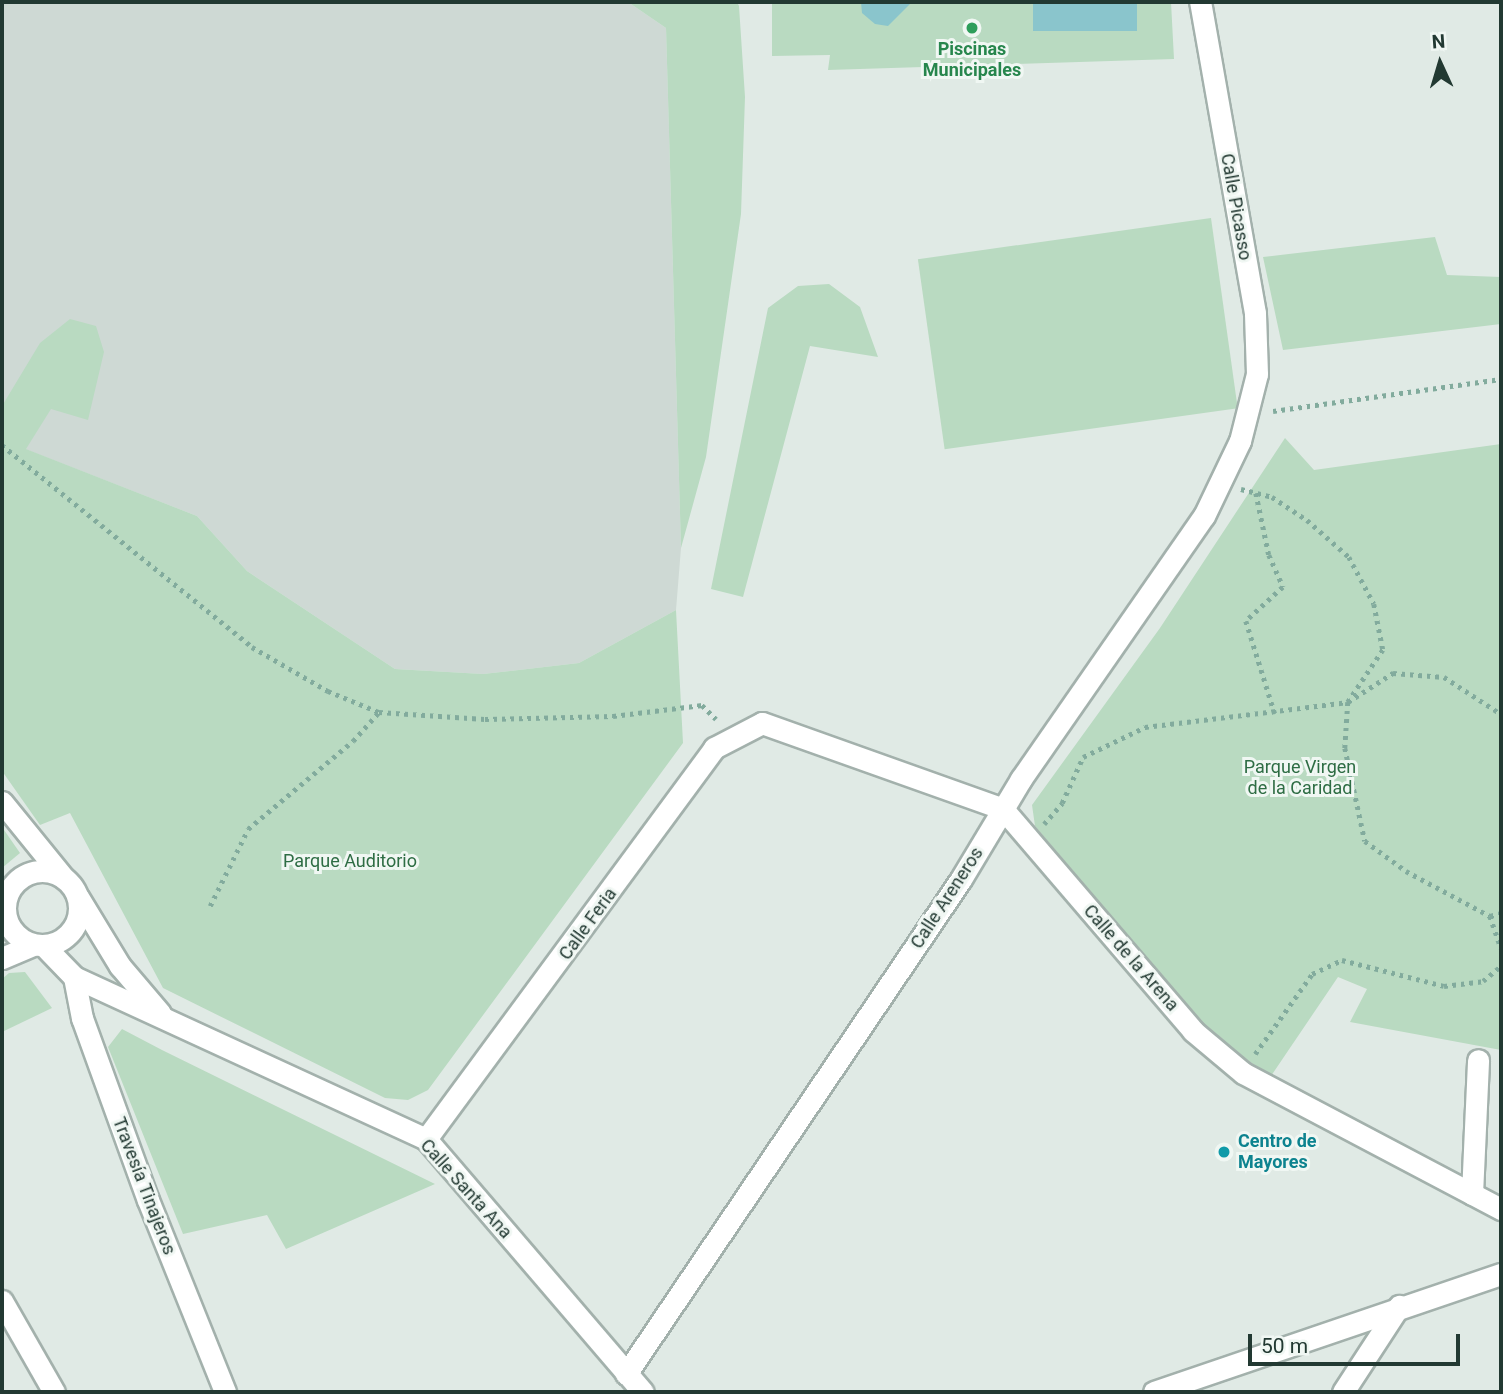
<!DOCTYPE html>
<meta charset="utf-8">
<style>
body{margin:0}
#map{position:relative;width:1503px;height:1394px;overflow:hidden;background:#e0eae5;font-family:Roboto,sans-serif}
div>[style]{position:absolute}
.built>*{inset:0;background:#ced9d4}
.green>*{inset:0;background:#b9dac1;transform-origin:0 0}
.water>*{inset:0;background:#8ac5cc;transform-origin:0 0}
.path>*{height:4.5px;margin-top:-2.25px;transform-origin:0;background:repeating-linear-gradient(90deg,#82ab9d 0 3.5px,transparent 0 8.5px)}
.roads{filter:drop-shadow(2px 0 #a3b1ac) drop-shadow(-2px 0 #a3b1ac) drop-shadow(0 2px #a3b1ac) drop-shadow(0 -2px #a3b1ac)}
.street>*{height:21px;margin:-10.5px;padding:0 10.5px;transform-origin:10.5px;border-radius:10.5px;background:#fff}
.street>.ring{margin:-10.5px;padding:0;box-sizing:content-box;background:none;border:21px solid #fff;border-radius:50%}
.dots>*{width:19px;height:19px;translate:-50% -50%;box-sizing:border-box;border:4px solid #f0f7f3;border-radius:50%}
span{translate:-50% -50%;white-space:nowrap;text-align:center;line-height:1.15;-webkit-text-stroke:6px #f0f7f3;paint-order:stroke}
.leisure-label{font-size:18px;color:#27864d;font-weight:700}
.street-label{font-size:18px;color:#223932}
.park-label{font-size:18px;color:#2e6d44}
.culture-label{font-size:18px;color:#0d838f;font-weight:700}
.left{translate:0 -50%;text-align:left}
.frame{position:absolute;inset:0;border:4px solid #223932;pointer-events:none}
.north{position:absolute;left:1405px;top:28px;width:70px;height:70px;-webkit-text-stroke:5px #f0f7f3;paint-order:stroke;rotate:356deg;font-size:19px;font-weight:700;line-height:28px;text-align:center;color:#223932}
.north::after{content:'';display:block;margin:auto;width:24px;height:32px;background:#223932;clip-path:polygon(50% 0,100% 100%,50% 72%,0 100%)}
.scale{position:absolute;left:1248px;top:1334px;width:212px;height:32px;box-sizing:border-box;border:4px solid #223932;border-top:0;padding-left:9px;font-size:21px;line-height:24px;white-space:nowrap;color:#223932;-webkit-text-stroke:5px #f0f7f3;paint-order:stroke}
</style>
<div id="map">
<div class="built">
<div style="clip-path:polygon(2px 2px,628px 2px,666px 28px,681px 548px,676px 610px,579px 663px,483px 674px,395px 669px,247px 571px,197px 516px,25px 449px,2px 431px)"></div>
</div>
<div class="green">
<div style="clip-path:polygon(628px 2px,737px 2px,739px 6px,745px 97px,741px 214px,706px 457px,681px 548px,666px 28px)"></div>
<div style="clip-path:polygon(772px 2px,1171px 2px,1174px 59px,828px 70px,830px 55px,772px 56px)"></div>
<div style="left:1211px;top:218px;width:192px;height:296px;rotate:82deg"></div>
<div style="clip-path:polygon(1435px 237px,1447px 275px,1501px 277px,1501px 324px,1283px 350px,1263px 257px)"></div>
<div style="clip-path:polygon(829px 284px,860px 307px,878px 357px,810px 346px,743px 597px,711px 589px,768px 308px,798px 286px)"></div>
<div style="clip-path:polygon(70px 319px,96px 326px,104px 352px,88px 420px,51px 409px,26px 449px,197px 516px,247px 571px,395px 669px,483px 674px,579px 663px,676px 610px,683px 743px,428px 1090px,408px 1100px,385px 1098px,163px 988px,70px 813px,40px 825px,2px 771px,2px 406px,40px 343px)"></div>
<div style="clip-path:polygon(1285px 438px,1314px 470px,1501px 444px,1501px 1050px,1350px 1022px,1367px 989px,1338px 977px,1271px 1076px,1204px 1031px,1035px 826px,1032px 805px,1160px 628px)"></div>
<div style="clip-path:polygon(2px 827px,20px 853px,2px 868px)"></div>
<div style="clip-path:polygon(25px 972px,52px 1008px,2px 1032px,2px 979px,9px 973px)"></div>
<div style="clip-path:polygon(122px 1029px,162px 1050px,435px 1184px,286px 1249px,267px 1215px,183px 1234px,108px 1047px)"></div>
</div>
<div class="water">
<div style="clip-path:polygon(861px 2px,912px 2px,888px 26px,875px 24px,862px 13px)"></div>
<div style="left:1033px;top:2px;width:104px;height:29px"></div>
</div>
<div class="path">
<div style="left:1273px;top:411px;width:230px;rotate:-8deg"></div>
<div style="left:2px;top:445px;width:321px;rotate:38.9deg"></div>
<div style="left:252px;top:647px;width:88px;rotate:30.1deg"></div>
<div style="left:328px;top:691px;width:55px;rotate:22.4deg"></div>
<div style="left:379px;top:712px;width:106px;rotate:3.8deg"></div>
<div style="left:485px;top:719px;width:128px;rotate:-1.3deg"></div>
<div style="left:613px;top:716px;width:90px;rotate:-7deg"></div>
<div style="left:702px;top:705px;width:20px;rotate:45deg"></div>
<div style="left:1241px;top:489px;width:32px;rotate:14deg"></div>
<div style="left:1272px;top:497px;width:42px;rotate:33.3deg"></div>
<div style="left:1307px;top:520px;width:56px;rotate:41.4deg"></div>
<div style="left:1349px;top:557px;width:53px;rotate:62deg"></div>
<div style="left:1374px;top:604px;width:47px;rotate:78.9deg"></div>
<div style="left:1383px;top:650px;width:63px;rotate:123.9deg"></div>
<div style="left:1348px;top:702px;width:46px;rotate:93.7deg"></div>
<div style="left:1345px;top:748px;width:95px;rotate:77.9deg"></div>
<div style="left:1365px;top:841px;width:51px;rotate:36.2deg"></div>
<div style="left:1406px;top:871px;width:95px;rotate:28.2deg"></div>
<div style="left:1490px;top:916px;width:34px;rotate:71deg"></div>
<div style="left:1256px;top:493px;width:63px;rotate:78.2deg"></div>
<div style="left:1269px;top:555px;width:35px;rotate:66deg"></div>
<div style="left:1283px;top:587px;width:50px;rotate:137.4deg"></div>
<div style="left:1246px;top:621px;width:97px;rotate:72.7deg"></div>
<div style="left:1044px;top:824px;width:28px;rotate:-49deg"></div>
<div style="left:1062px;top:803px;width:51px;rotate:-65.5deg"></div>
<div style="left:1083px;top:757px;width:69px;rotate:-25.8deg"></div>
<div style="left:1145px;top:727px;width:205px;rotate:-7deg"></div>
<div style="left:1348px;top:702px;width:54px;rotate:-32.8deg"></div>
<div style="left:1393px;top:673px;width:51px;rotate:4.5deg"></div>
<div style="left:1444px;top:677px;width:68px;rotate:33deg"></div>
<div style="left:210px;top:906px;width:86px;rotate:-63.7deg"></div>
<div style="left:248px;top:829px;width:137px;rotate:-40deg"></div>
<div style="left:353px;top:741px;width:39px;rotate:-48deg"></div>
<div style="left:1490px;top:916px;width:11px;rotate:-15deg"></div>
<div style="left:1255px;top:1054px;width:98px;rotate:-54.5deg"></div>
<div style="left:1312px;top:974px;width:33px;rotate:-25deg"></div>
<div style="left:1342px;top:960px;width:105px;rotate:14.3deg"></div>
<div style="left:1444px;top:986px;width:39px;rotate:-7deg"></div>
<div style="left:1483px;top:981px;width:23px;rotate:-40deg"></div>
</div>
<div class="roads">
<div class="street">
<div style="left:2px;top:802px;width:97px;rotate:50.9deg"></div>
<div class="ring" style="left:5px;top:871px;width:53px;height:53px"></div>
<div style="left:78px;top:897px;width:81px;rotate:58.7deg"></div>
<div style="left:120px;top:966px;width:62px;rotate:49.6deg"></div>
<div style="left:44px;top:946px;width:43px;rotate:45.9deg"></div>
<div style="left:74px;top:977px;width:387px;rotate:24.7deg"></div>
<div style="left:426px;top:1139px;width:333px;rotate:49.4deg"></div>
<div style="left:2px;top:958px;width:34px;rotate:-23deg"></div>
<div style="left:74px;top:977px;width:42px;rotate:79deg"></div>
<div style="left:82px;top:1018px;width:194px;rotate:70.1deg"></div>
<div style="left:148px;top:1200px;width:207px;rotate:68.1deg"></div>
<div style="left:426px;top:1139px;width:486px;rotate:-53.6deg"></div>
<div style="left:714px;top:748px;width:54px;rotate:-27.5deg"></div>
<div style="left:762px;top:723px;width:256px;rotate:19.6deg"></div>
<div style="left:1003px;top:809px;width:292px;rotate:49.4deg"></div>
<div style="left:1193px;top:1031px;width:65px;rotate:40deg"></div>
<div style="left:1243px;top:1073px;width:292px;rotate:27.8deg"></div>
<div style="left:1472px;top:1194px;width:134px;rotate:-87.4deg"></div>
<div style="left:2px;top:1301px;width:105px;rotate:60.3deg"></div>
<div style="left:626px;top:1374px;width:598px;rotate:-55.91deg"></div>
<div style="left:961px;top:879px;width:117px;rotate:-59deg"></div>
<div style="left:1021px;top:779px;width:320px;rotate:-55.2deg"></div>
<div style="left:1204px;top:516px;width:83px;rotate:-64.4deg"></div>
<div style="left:1240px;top:441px;width:69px;rotate:-75.8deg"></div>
<div style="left:1257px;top:374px;width:61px;rotate:-91.9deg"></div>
<div style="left:1255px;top:313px;width:316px;rotate:-100deg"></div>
<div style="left:1154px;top:1392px;width:367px;rotate:-18.8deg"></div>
<div style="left:1343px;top:1392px;width:103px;rotate:-56.9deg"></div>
</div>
</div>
<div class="dots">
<div style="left:972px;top:28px;background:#2e9e5b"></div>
<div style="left:1224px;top:1152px;background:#0f9aa8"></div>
</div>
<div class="leisure-label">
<span style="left:972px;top:60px">Piscinas<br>Municipales</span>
</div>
<div class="street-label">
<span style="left:1236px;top:207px;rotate:80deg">Calle Picasso</span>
<span style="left:947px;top:898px;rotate:-57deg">Calle Areneros</span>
<span style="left:588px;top:924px;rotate:-54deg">Calle Feria</span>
<span style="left:1131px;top:958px;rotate:49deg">Calle de la Arena</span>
<span style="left:144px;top:1186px;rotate:69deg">Travesía Tinajeros</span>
<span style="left:466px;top:1189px;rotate:48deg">Calle Santa Ana</span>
</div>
<div class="park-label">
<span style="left:1300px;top:778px">Parque Virgen<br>de la Caridad</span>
<span style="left:350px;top:861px">Parque Auditorio</span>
</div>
<div class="culture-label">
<span class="left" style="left:1238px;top:1152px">Centro de<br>Mayores</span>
</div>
<div class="frame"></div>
<div class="north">N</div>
<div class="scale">50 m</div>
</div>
